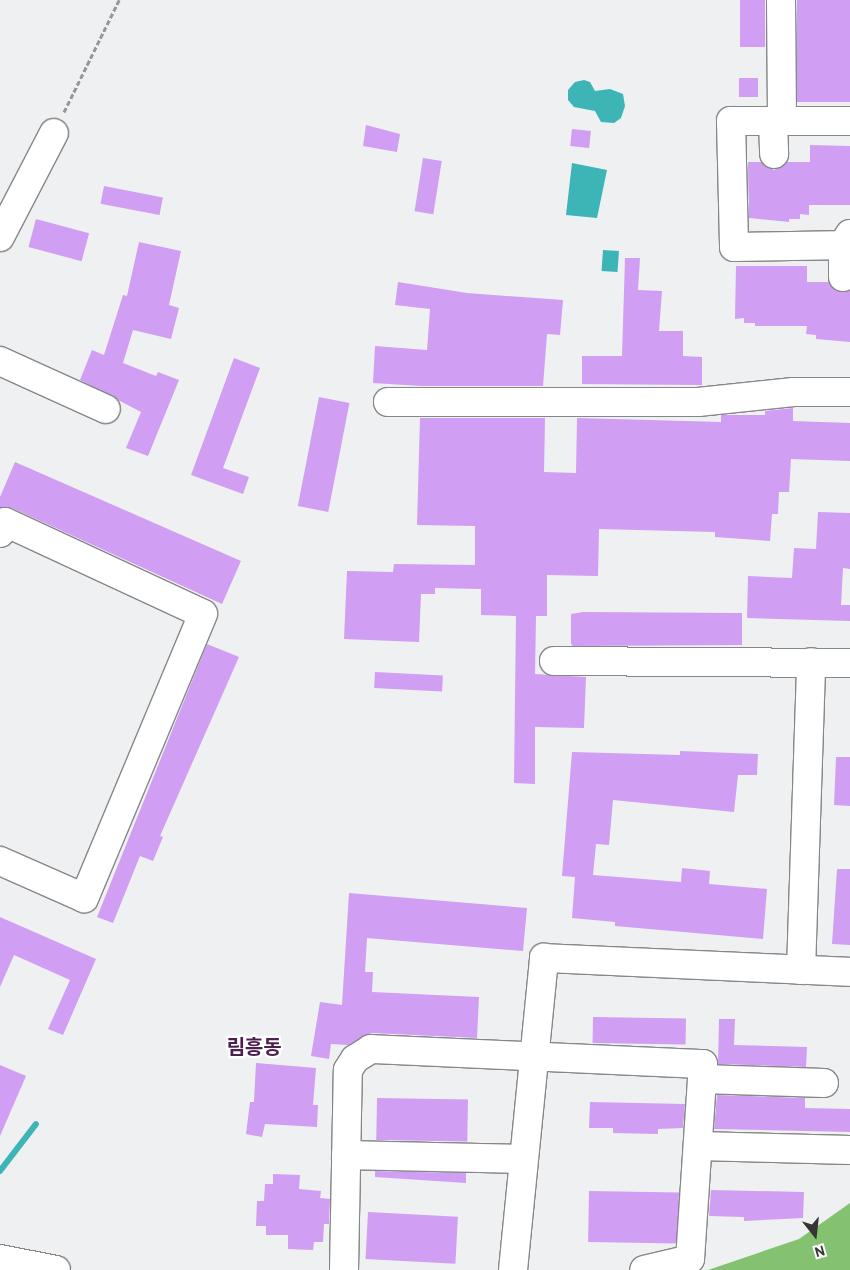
<!DOCTYPE html>
<meta charset="utf-8">
<style>
body{margin:0}
#map{position:relative;width:850px;height:1270px;overflow:hidden;background:#eff0f2;font-family:Overpass,"Noto Sans KR",sans-serif}
div>[style]{position:absolute}
.forest>*{inset:0;background:#84c271}
.water>*{inset:0;background:#3db4b5;transform-origin:0 0}
.stream>*{height:6px;margin:-3px;padding:0 3px;transform-origin:3px;border-radius:3px;background:#3db4b5}
.building>*{inset:0;background:#d09ef2;transform-origin:0 0}
.path>*{height:3px;margin-top:-1.5px;transform-origin:0;background:repeating-linear-gradient(90deg,#969798 0 5px,transparent 0 7.5px)}
.roads{filter:drop-shadow(1px 0 #868788) drop-shadow(-1px 0 #868788) drop-shadow(0 1px #868788) drop-shadow(0 -1px #868788)}
.minor>*{height:28px;margin:-14px;padding:0 14px;transform-origin:14px;border-radius:14px;background:#fff}
span{translate:-50% -50%;white-space:nowrap;text-align:center;line-height:1.15;-webkit-text-stroke:4.5px #fff;paint-order:stroke}
.quarter-label{font-size:20px;color:#4d1e50;font-weight:700}
.north{position:absolute;left:790px;top:1210px;width:50px;height:50px;-webkit-text-stroke:4px #fff;paint-order:stroke;rotate:164deg;font-size:14px;font-weight:700;line-height:20px;text-align:center;color:#353536}
.north::after{content:'';display:block;margin:auto;width:18px;height:22px;background:#353536;clip-path:polygon(50% 0,100% 100%,50% 72%,0 100%)}
</style>
<div id="map">
<div class="forest">
<div style="clip-path:polygon(850px 1203px,850px 1270px,708px 1270px,799px 1239px)"></div>
</div>
<div class="water">
<div style="clip-path:polygon(584px 80px,590px 82px,595px 91px,610px 89px,623px 94px,625px 106px,621px 118px,614px 123px,601px 122px,595px 111px,574px 107px,568px 100px,568px 90px,575px 82px)"></div>
<div style="clip-path:polygon(572px 163px,607px 170px,597px 218px,566px 215px)"></div>
<div style="left:603px;top:250px;width:16px;height:21px;rotate:4deg"></div>
</div>
<div class="stream">
<div style="left:0;top:1171px;width:59px;rotate:-52.5deg"></div>
</div>
<div class="building">
<div style="left:740px;top:0;width:25px;height:47px"></div>
<div style="left:797px;top:0;width:53px;height:102px"></div>
<div style="left:739px;top:78px;width:19px;height:19px"></div>
<div style="clip-path:polygon(366px 125px,400px 134px,397px 152px,363px 146px)"></div>
<div style="left:572px;top:129px;width:19px;height:17px;rotate:6deg"></div>
<div style="clip-path:polygon(810px 145px,850px 146px,850px 205px,809px 205px,809px 215px,800px 214px,800px 219px,789px 219px,789px 222px,749px 218px,748px 162px,761px 162px,774px 170px,787px 162px,810px 162px)"></div>
<div style="left:423px;top:158px;width:19px;height:54px;rotate:9deg"></div>
<div style="left:104px;top:186px;width:60px;height:18px;rotate:11deg"></div>
<div style="left:36px;top:219px;width:55px;height:29px;rotate:15deg"></div>
<div style="clip-path:polygon(139px 242px,181px 251px,169px 305px,179px 308px,171px 339px,133px 330px,123px 363px,156px 376px,158px 372px,179px 380px,148px 456px,126px 448px,141px 412px,80px 380px,92px 350px,104px 355px,123px 295px,127px 296px)"></div>
<div style="clip-path:polygon(625px 258px,640px 258px,638px 290px,662px 291px,659px 331px,683px 331px,683px 356px,702px 357px,702px 385px,582px 384px,582px 356px,622px 356px)"></div>
<div style="clip-path:polygon(736px 266px,807px 266px,807px 282px,829px 282px,836px 291px,850px 291px,850px 342px,816px 339px,816px 335px,806px 334px,807px 326px,755px 326px,755px 323px,744px 323px,744px 318px,735px 319px)"></div>
<div style="clip-path:polygon(398px 282px,467px 293px,563px 300px,560px 335px,547px 334px,543px 386px,421px 386px,373px 383px,375px 346px,427px 350px,430px 309px,395px 305px)"></div>
<div style="clip-path:polygon(234px 358px,260px 368px,223px 468px,249px 477px,243px 494px,191px 475px)"></div>
<div style="left:319px;top:397px;width:31px;height:111px;rotate:11deg"></div>
<div style="clip-path:polygon(793px 408px,793px 421px,850px 423px,850px 461px,791px 459px,789px 492px,779px 492px,778px 514px,772px 514px,770px 541px,715px 537px,715px 532px,599px 529px,598px 576px,547px 575px,547px 616px,536px 616px,535px 674px,586px 677px,584px 728px,535px 727px,535px 784px,514px 783px,516px 616px,481px 615px,481px 589px,435px 588px,435px 594px,421px 594px,419px 642px,344px 639px,347px 571px,393px 572px,394px 564px,475px 565px,475px 526px,417px 525px,420px 418px,545px 418px,544px 472px,576px 473px,577px 418px,721px 422px,721px 415px,765px 415px,765px 411px)"></div>
<div style="clip-path:polygon(15px 462px,241px 561px,222px 604px,12px 508px,0 508px,0 497px)"></div>
<div style="clip-path:polygon(818px 512px,850px 513px,850px 569px,843px 568px,841px 605px,850px 605px,850px 621px,747px 618px,748px 576px,792px 578px,794px 548px,816px 549px)"></div>
<div style="clip-path:polygon(583px 612px,742px 613px,742px 645px,573px 646px,571px 644px,571px 614px)"></div>
<div style="clip-path:polygon(207px 644px,239px 657px,160px 836px,163px 837px,153px 861px,140px 856px,113px 923px,97px 917px)"></div>
<div style="left:375px;top:672px;width:68px;height:16px;rotate:3deg"></div>
<div style="clip-path:polygon(680px 751px,758px 754px,757px 775px,738px 775px,734px 812px,613px 800px,609px 845px,596px 844px,593px 875px,681px 882px,682px 868px,710px 871px,709px 884px,767px 889px,763px 939px,615px 926px,615px 922px,572px 918px,575px 877px,562px 876px,572px 752px,680px 755px)"></div>
<div style="clip-path:polygon(836px 757px,850px 757px,850px 806px,834px 805px)"></div>
<div style="clip-path:polygon(837px 869px,850px 869px,850px 945px,832px 944px)"></div>
<div style="clip-path:polygon(349px 893px,527px 908px,523px 951px,367px 938px,365px 972px,373px 972px,372px 992px,479px 997px,477px 1038px,372px 1033px,348px 1045px,331px 1044px,329px 1059px,311px 1056px,320px 1002px,342px 1005px)"></div>
<div style="clip-path:polygon(0 917px,96px 959px,63px 1035px,48px 1029px,70px 980px,14px 955px,0 987px)"></div>
<div style="left:593px;top:1017px;width:93px;height:26px;rotate:1deg"></div>
<div style="clip-path:polygon(719px 1019px,735px 1019px,734px 1045px,807px 1047px,806px 1067px,718px 1064px)"></div>
<div style="clip-path:polygon(256px 1063px,316px 1068px,313px 1105px,318px 1105px,317px 1127px,265px 1124px,262px 1137px,246px 1134px,250px 1102px,254px 1102px)"></div>
<div style="clip-path:polygon(0 1065px,26px 1076px,0 1136px)"></div>
<div style="clip-path:polygon(717px 1095px,805px 1098px,805px 1108px,850px 1109px,850px 1132px,714px 1129px)"></div>
<div style="left:377px;top:1098px;width:91px;height:42px;rotate:1deg"></div>
<div style="clip-path:polygon(590px 1102px,685px 1104px,683px 1128px,658px 1129px,658px 1134px,613px 1133px,613px 1128px,589px 1128px)"></div>
<div style="clip-path:polygon(375px 1171px,466px 1173px,466px 1183px,375px 1177px)"></div>
<div style="clip-path:polygon(273px 1174px,300px 1175px,299px 1189px,321px 1191px,320px 1198px,330px 1199px,329px 1224px,324px 1224px,323px 1242px,314px 1242px,313px 1250px,288px 1249px,288px 1235px,266px 1235px,266px 1226px,256px 1226px,257px 1201px,264px 1201px,265px 1184px,273px 1184px)"></div>
<div style="clip-path:polygon(711px 1190px,804px 1192px,803px 1218px,744px 1221px,744px 1217px,709px 1216px)"></div>
<div style="left:589px;top:1191px;width:90px;height:51px;rotate:1deg"></div>
<div style="left:368px;top:1212px;width:90px;height:47px;rotate:3deg"></div>
</div>
<div class="path">
<div style="left:64px;top:112px;width:125px;rotate:-63.8deg"></div>
</div>
<div class="roads">
<div class="minor">
<div style="left:781px;top:0;width:121px;rotate:89.5deg"></div>
<div style="left:773px;top:121px;width:33px;rotate:88deg"></div>
<div style="left:850px;top:121px;width:119px;rotate:180deg"></div>
<div style="left:731px;top:121px;width:126px;rotate:88.6deg"></div>
<div style="left:734px;top:247px;width:116px;rotate:-1deg"></div>
<div style="left:0;top:237px;width:117px;rotate:-62.6deg"></div>
<div style="left:843px;top:277px;width:32px;rotate:-90deg"></div>
<div style="left:843px;top:245px;width:13px;rotate:-58deg"></div>
<div style="left:0;top:361px;width:116px;rotate:24.4deg"></div>
<div style="left:388px;top:402px;width:310px"></div>
<div style="left:698px;top:402px;width:96px;rotate:-6deg"></div>
<div style="left:793px;top:392px;width:57px"></div>
<div style="left:0;top:533px;width:12px;rotate:-66deg"></div>
<div style="left:5px;top:522px;width:218px;rotate:24.9deg"></div>
<div style="left:203px;top:614px;width:308px;rotate:112.7deg"></div>
<div style="left:84px;top:898px;width:92px;rotate:-156.2deg"></div>
<div style="left:554px;top:661px;width:296px;rotate:0.4deg"></div>
<div style="left:801px;top:970px;width:308px;rotate:-88.1deg"></div>
<div style="left:702px;top:1079px;width:122px;rotate:1.9deg"></div>
<div style="left:698px;top:1146px;width:152px;rotate:1.5deg"></div>
<div style="left:346px;top:1155px;width:177px;rotate:1.3deg"></div>
<div style="left:0;top:1259px;width:57px;rotate:11.1deg"></div>
<div style="left:344px;top:1270px;width:200px;rotate:-88.9deg"></div>
<div style="left:348px;top:1070px;width:13px;rotate:-58deg"></div>
<div style="left:355px;top:1059px;width:19px;rotate:-32deg"></div>
<div style="left:371px;top:1049px;width:332px;rotate:2.6deg"></div>
<div style="left:703px;top:1064px;width:195px;rotate:93.8deg"></div>
<div style="left:690px;top:1259px;width:47px;rotate:166.6deg"></div>
<div style="left:513px;top:1270px;width:314px;rotate:-84.3deg"></div>
<div style="left:544px;top:958px;width:306px;rotate:2.6deg"></div>
</div>
</div>
<div class="quarter-label">
<span style="left:254px;top:1049px">림흥동</span>
</div>
<div class="north">N</div>
</div>
